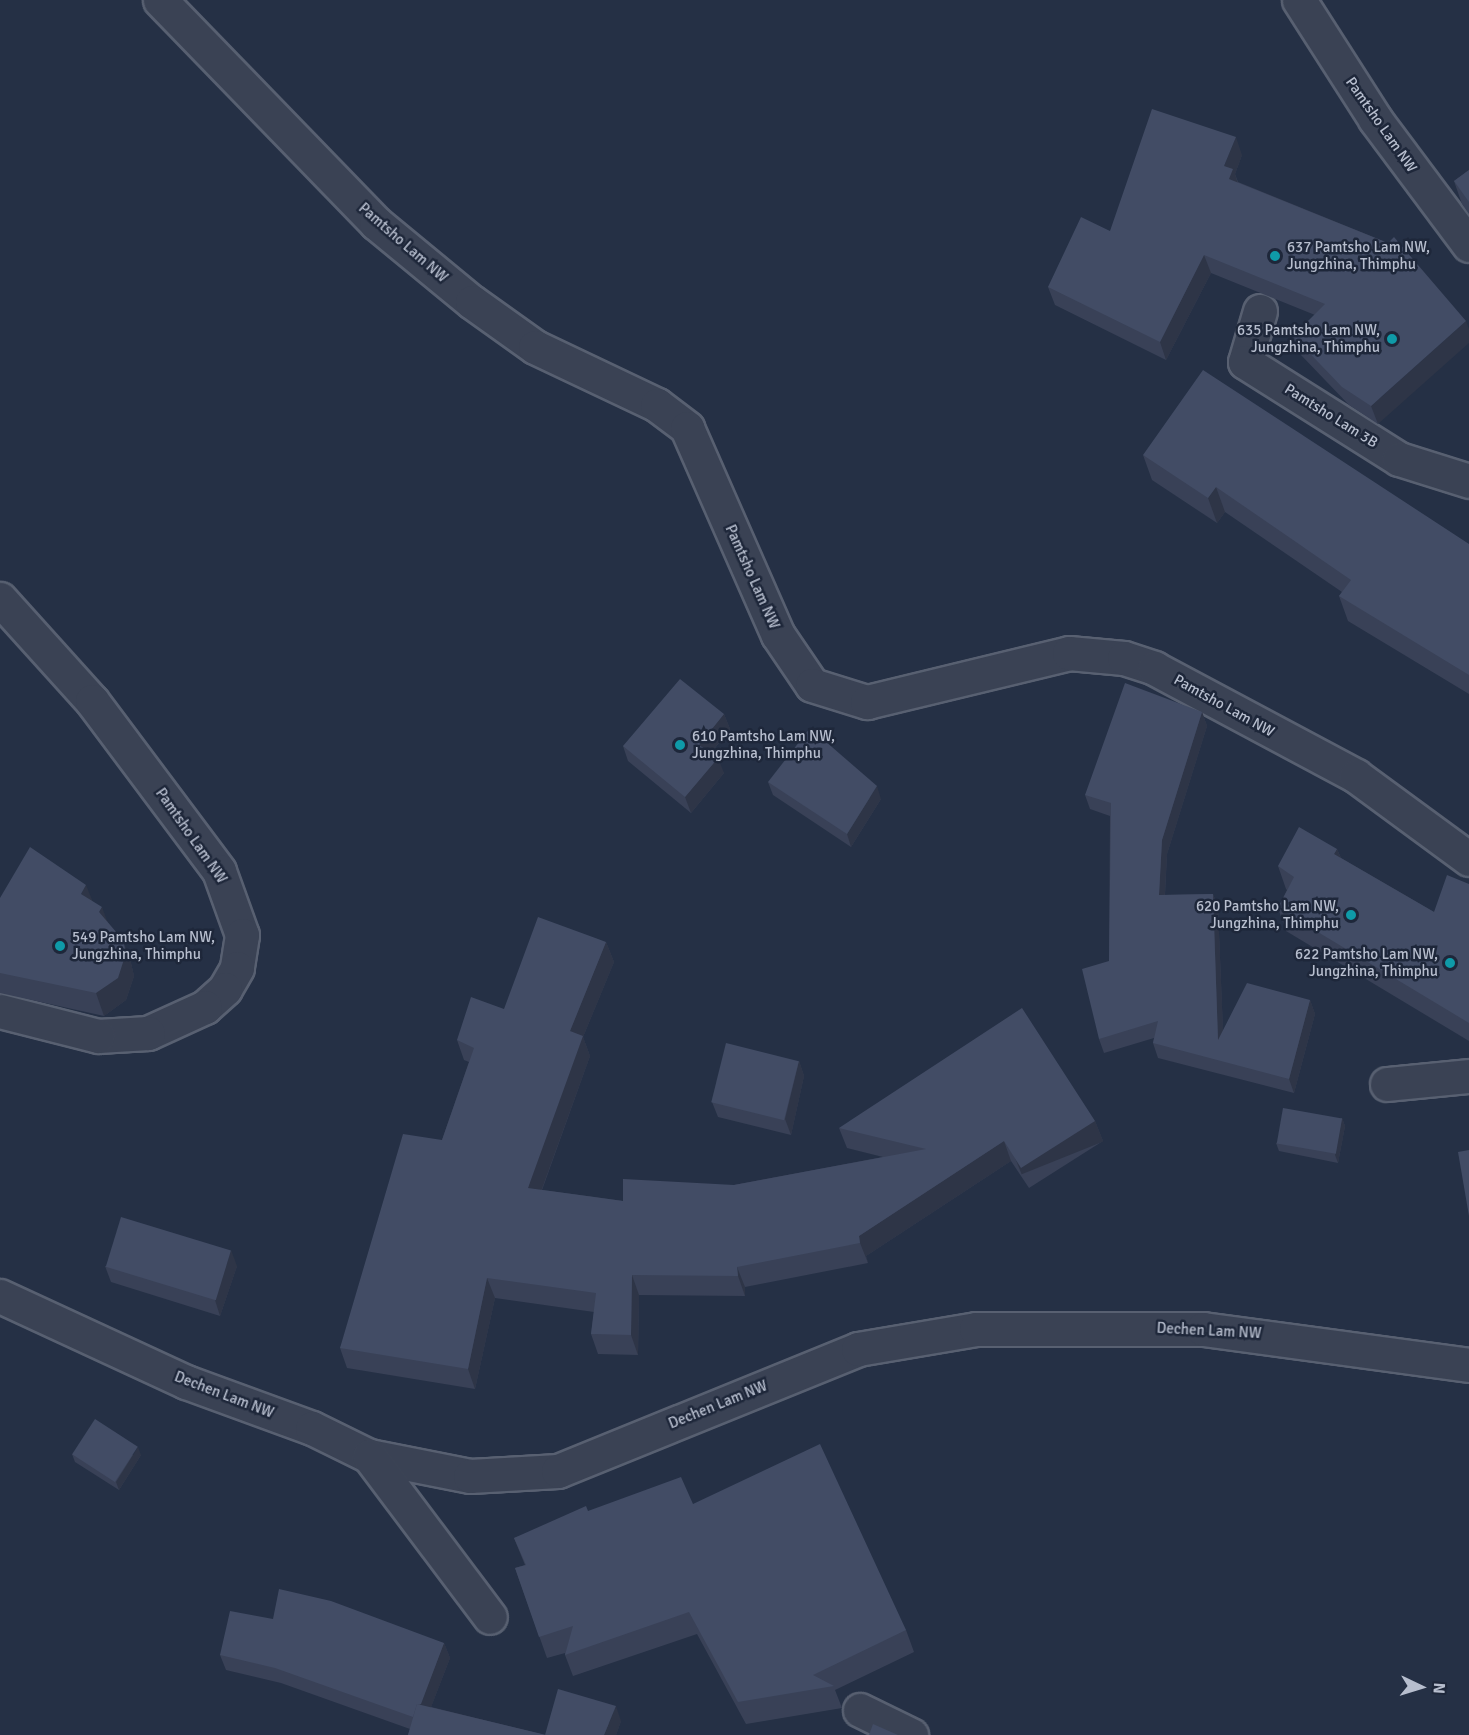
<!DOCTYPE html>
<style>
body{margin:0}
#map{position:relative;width:1469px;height:1735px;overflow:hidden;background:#253045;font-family:Signika,sans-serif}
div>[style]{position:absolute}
.roads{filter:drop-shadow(2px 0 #586071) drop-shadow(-2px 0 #586071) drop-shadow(0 2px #586071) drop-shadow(0 -2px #586071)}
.minor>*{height:33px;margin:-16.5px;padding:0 16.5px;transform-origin:16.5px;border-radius:16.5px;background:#3a4254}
.wall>*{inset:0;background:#394157}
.shaded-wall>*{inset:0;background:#2e3547;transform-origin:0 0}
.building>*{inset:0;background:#424c65;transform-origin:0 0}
.dots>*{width:16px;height:16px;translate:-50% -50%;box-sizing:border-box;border:3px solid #1e273a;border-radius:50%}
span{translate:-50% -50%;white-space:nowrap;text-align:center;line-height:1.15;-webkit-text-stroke:5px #1e273a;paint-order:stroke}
.street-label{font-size:15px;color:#b7bece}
.poi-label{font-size:15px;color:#b7bece}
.left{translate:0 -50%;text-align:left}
.right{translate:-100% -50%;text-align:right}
.north{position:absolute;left:1391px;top:1657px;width:60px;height:60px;-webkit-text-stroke:4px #1e273a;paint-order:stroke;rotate:94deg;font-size:16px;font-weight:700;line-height:24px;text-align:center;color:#b7bece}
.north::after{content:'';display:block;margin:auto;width:21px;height:27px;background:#b7bece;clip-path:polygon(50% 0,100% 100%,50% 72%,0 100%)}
</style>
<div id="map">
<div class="roads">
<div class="minor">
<div style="left:160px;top:0;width:310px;rotate:45.9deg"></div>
<div style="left:376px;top:223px;width:124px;rotate:39.5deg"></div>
<div style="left:472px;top:302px;width:77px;rotate:35.5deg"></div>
<div style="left:535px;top:347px;width:135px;rotate:25.4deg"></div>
<div style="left:657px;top:405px;width:38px;rotate:37deg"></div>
<div style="left:687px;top:428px;width:226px;rotate:66.3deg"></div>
<div style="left:778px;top:635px;width:60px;rotate:55.8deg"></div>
<div style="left:812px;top:685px;width:58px;rotate:17.2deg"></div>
<div style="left:867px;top:702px;width:208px;rotate:-13.6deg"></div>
<div style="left:1069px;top:653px;width:55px;rotate:5.2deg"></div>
<div style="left:1124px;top:658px;width:32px;rotate:18deg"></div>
<div style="left:1154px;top:668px;width:229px;rotate:28.1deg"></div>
<div style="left:1356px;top:776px;width:140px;rotate:36.3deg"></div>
<div style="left:1299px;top:0;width:141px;rotate:57.4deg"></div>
<div style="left:1375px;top:119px;width:157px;rotate:53.3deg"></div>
<div style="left:1260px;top:311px;width:53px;rotate:106.4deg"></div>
<div style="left:1245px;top:362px;width:182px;rotate:32.2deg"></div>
<div style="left:1399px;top:459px;width:73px;rotate:17.4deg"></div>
<div style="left:0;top:599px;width:137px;rotate:48deg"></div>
<div style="left:92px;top:701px;width:212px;rotate:53.2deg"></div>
<div style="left:219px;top:871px;width:68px;rotate:70.2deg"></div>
<div style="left:242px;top:935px;width:33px;rotate:99deg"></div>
<div style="left:237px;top:968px;width:24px;rotate:120deg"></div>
<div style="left:225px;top:989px;width:27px;rotate:138deg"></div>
<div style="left:205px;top:1007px;width:63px;rotate:155.5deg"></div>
<div style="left:148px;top:1033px;width:50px;rotate:176.6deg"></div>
<div style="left:98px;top:1036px;width:101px;rotate:-165.7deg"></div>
<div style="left:1387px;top:1084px;width:82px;rotate:-5.6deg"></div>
<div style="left:0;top:1296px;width:205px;rotate:24.8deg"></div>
<div style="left:186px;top:1382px;width:134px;rotate:20.1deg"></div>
<div style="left:312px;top:1428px;width:64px;rotate:26.2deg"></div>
<div style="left:369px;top:1456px;width:103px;rotate:11.2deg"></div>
<div style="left:470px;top:1476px;width:88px;rotate:-3.3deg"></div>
<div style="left:558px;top:1471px;width:324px;rotate:-22.1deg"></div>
<div style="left:858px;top:1349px;width:120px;rotate:-9.6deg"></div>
<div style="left:976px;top:1329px;width:227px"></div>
<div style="left:1203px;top:1329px;width:268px;rotate:7.7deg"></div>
<div style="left:369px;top:1456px;width:201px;rotate:53.1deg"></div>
<div style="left:860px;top:1710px;width:57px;rotate:26.1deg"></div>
</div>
</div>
<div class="wall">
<div style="clip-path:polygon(1242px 155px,1235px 174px,1238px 182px,1388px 243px,1378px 424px,1349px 405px,1300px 354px,1293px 336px,1315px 315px,1211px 273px,1166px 360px,1055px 305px,1048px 287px,1110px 231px)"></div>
<div style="clip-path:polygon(1469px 170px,1469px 214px,1462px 204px,1454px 181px)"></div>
<div style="clip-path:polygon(1143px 455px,1469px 544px,1469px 694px,1348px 621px,1339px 596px,1342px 592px,1225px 512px,1217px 523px,1152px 480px)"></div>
<div style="clip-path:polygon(1202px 712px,1207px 726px,1167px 854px,1165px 895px,1213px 894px,1218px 908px,1223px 1031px,1310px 1000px,1315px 1014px,1294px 1093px,1158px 1058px,1153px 1043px,1154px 1038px,1104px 1053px,1099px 1039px,1109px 961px,1110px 816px,1090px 809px,1085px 795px)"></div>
<div style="clip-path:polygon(724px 714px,730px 729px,711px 753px,724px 773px,691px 813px,628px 761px,623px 746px)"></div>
<div style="clip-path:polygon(768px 782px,881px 799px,851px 847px,773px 795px)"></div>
<div style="clip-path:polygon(1337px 849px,1341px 858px,1434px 912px,1469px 884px,1469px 1041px,1286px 931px,1278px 908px,1287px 890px,1286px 889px,1278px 866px)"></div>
<div style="clip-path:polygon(0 898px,92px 901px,107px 921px,131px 963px,134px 976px,126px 1000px,104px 1016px,0 993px)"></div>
<div style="clip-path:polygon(606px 942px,614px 962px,583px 1037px,590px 1056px,542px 1190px,623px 1201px,734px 1185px,883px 1157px,847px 1148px,839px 1128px,1095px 1121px,1103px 1141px,1029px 1188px,1011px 1161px,866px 1256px,868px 1263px,745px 1287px,745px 1296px,639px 1295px,638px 1355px,598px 1354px,591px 1334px,594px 1312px,495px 1298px,475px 1389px,347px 1368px,340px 1348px,442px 1140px,469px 1062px,464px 1060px,457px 1040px)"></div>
<div style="clip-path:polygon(799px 1061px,804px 1076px,791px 1135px,718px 1117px,712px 1102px)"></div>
<div style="clip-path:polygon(1342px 1118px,1345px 1126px,1338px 1163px,1279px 1151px,1276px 1143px)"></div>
<div style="clip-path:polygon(105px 1266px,237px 1266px,220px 1316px,111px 1282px)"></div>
<div style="clip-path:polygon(72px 1454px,141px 1455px,119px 1490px,75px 1462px)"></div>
<div style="clip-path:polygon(693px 1504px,906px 1630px,914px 1652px,835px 1690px,842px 1708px,746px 1724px,697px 1634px,573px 1676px,565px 1655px,565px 1653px,547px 1658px,515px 1568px,525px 1565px,514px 1538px,588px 1511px)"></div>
<div style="clip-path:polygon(273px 1619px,444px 1643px,450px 1658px,431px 1707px,545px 1735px,621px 1721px,616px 1735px,408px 1735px,410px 1729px,281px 1683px,226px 1670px,220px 1655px)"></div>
</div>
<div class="shaded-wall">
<div style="clip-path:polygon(1236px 137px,1242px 155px,1235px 174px,1239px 187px,1235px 197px,1224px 166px)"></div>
<div style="clip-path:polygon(1204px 255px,1211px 273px,1166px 360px,1160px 342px)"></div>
<div style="clip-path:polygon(1466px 321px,1469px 329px,1469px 343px,1378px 424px,1371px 406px)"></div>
<div style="clip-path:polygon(1216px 487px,1225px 512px,1217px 523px,1208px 498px)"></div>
<div style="clip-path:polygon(1202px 712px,1207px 726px,1167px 854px,1164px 909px,1159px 895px,1162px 840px)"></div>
<div style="clip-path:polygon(724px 714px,730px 729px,705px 760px,699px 745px)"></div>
<div style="clip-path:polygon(718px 758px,724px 773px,691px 813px,685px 797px)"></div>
<div style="clip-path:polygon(877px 786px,881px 799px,851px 847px,847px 834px)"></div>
<div style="clip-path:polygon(1337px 849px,1346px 871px,1334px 854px)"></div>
<div style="clip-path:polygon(86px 885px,95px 907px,81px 894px)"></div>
<div style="clip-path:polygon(1213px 894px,1218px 908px,1224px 1054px,1218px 1040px)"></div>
<div style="clip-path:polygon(102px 907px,110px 929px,99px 912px)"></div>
<div style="clip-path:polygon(123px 940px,131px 963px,134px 976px,126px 1000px,104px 1016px,96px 993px)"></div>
<div style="clip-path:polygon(606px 942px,614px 962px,583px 1037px,590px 1056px,535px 1208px,528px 1188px,570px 1031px)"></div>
<div style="clip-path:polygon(1310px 1000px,1315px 1014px,1294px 1093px,1289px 1079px)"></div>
<div style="clip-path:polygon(799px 1061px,804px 1076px,791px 1135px,785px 1119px)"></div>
<div style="clip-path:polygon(1342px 1118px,1345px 1126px,1338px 1163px,1335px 1155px)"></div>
<div style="left:1095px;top:1121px;width:22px;height:88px;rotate:68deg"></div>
<div style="clip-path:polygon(1004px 1141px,1011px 1161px,866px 1256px,868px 1263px,860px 1243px,859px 1236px)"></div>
<div style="clip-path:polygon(231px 1250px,237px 1266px,220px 1316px,215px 1300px)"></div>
<div style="clip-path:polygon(737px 1267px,745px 1287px,745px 1296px,738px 1276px)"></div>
<div style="clip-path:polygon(632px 1275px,639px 1295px,638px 1355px,631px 1335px)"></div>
<div style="clip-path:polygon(487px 1278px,495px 1298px,475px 1389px,468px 1369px)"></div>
<div style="clip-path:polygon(138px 1447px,141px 1455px,119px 1490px,116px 1482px)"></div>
<div style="clip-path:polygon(444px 1643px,450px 1658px,421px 1733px,415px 1718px)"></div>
<div style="clip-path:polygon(616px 1706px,621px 1721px,616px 1735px,604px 1735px)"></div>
</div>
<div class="building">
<div style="clip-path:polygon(1152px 109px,1236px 137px,1224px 166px,1233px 169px,1229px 179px,1388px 243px,1394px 237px,1466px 321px,1371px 406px,1342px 387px,1293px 336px,1325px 304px,1204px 255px,1160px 342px,1048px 287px,1081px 217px,1110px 231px)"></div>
<div style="clip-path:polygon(1469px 170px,1469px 202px,1454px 181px)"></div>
<div style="clip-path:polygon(1203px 370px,1469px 544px,1469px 675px,1339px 596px,1351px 580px,1216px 487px,1208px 498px,1143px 455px)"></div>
<div style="clip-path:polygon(680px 679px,724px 714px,699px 745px,718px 758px,685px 797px,623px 746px)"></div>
<div style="clip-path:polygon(1125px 683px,1202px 712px,1162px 840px,1159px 895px,1213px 894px,1218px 1040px,1247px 983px,1310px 1000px,1289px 1079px,1153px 1043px,1158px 1021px,1099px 1039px,1082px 969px,1109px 961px,1111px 803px,1085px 795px)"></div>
<div style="clip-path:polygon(810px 728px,877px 786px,847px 834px,768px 782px)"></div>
<div style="clip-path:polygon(1299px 827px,1337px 849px,1334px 854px,1434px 912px,1447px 875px,1469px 884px,1469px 1023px,1278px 908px,1294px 877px,1278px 866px)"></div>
<div style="clip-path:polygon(30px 847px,86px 885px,81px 894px,102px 907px,99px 912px,123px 940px,126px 953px,118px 978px,96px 993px,0 973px,0 898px)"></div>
<div style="clip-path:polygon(538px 917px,606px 942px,570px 1031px,583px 1036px,528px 1188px,623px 1201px,623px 1179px,734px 1185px,926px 1149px,839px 1128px,1022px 1008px,1095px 1121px,1021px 1168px,1004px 1141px,859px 1236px,860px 1243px,737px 1267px,738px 1276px,632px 1275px,631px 1335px,591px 1334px,596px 1293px,487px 1278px,468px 1369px,340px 1348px,403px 1134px,442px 1140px,474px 1048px,457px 1040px,471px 997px,504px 1009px)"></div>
<div style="left:726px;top:1043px;width:75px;height:61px;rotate:14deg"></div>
<div style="left:1283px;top:1108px;width:60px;height:36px;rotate:10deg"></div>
<div style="clip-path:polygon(1469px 1150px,1469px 1216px,1458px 1152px)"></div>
<div style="left:121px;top:1217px;width:115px;height:52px;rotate:17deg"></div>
<div style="left:95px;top:1419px;width:51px;height:42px;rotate:33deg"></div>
<div style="clip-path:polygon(820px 1444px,906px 1630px,813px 1675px,834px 1686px,738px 1702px,689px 1612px,565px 1655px,573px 1626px,539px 1637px,515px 1568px,526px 1565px,514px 1538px,586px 1506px,588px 1511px,681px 1477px,693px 1504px)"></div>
<div style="clip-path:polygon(279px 1589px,331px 1601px,444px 1643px,421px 1704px,417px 1704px,413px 1717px,275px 1668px,220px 1655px,230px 1611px,273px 1619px)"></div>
<div style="clip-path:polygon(558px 1689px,616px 1706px,604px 1735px,545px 1735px)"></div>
<div style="clip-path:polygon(417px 1704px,546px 1735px,408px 1735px)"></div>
<div style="clip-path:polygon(873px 1724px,898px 1735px,869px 1735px)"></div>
</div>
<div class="dots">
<div style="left:1275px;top:256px;background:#0f9aa8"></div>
<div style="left:1392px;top:339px;background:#0f9aa8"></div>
<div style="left:680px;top:745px;background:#0f9aa8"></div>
<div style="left:1351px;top:915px;background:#0f9aa8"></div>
<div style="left:60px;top:946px;background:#0f9aa8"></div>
<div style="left:1450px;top:963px;background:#0f9aa8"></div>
</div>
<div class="street-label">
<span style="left:1381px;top:125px;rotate:55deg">Pamtsho Lam NW</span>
<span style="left:403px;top:243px;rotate:41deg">Pamtsho Lam NW</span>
<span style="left:1331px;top:416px;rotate:32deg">Pamtsho Lam 3B</span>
<span style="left:752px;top:577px;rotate:66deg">Pamtsho Lam NW</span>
<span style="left:1224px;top:706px;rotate:29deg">Pamtsho Lam NW</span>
<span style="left:191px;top:836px;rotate:55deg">Pamtsho Lam NW</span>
<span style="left:1209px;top:1331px;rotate:3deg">Dechen Lam NW</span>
<span style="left:224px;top:1395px;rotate:21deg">Dechen Lam NW</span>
<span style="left:718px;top:1405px;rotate:-22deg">Dechen Lam NW</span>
</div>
<div class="poi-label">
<span class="left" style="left:1287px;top:256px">637 Pamtsho Lam NW,<br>Jungzhina, Thimphu</span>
<span class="right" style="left:1380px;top:339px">635 Pamtsho Lam NW,<br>Jungzhina, Thimphu</span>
<span class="left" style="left:692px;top:745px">610 Pamtsho Lam NW,<br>Jungzhina, Thimphu</span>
<span class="right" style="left:1339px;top:915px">620 Pamtsho Lam NW,<br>Jungzhina, Thimphu</span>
<span class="left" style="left:72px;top:946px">549 Pamtsho Lam NW,<br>Jungzhina, Thimphu</span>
<span class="right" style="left:1438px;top:963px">622 Pamtsho Lam NW,<br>Jungzhina, Thimphu</span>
</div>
<div class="north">N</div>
</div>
